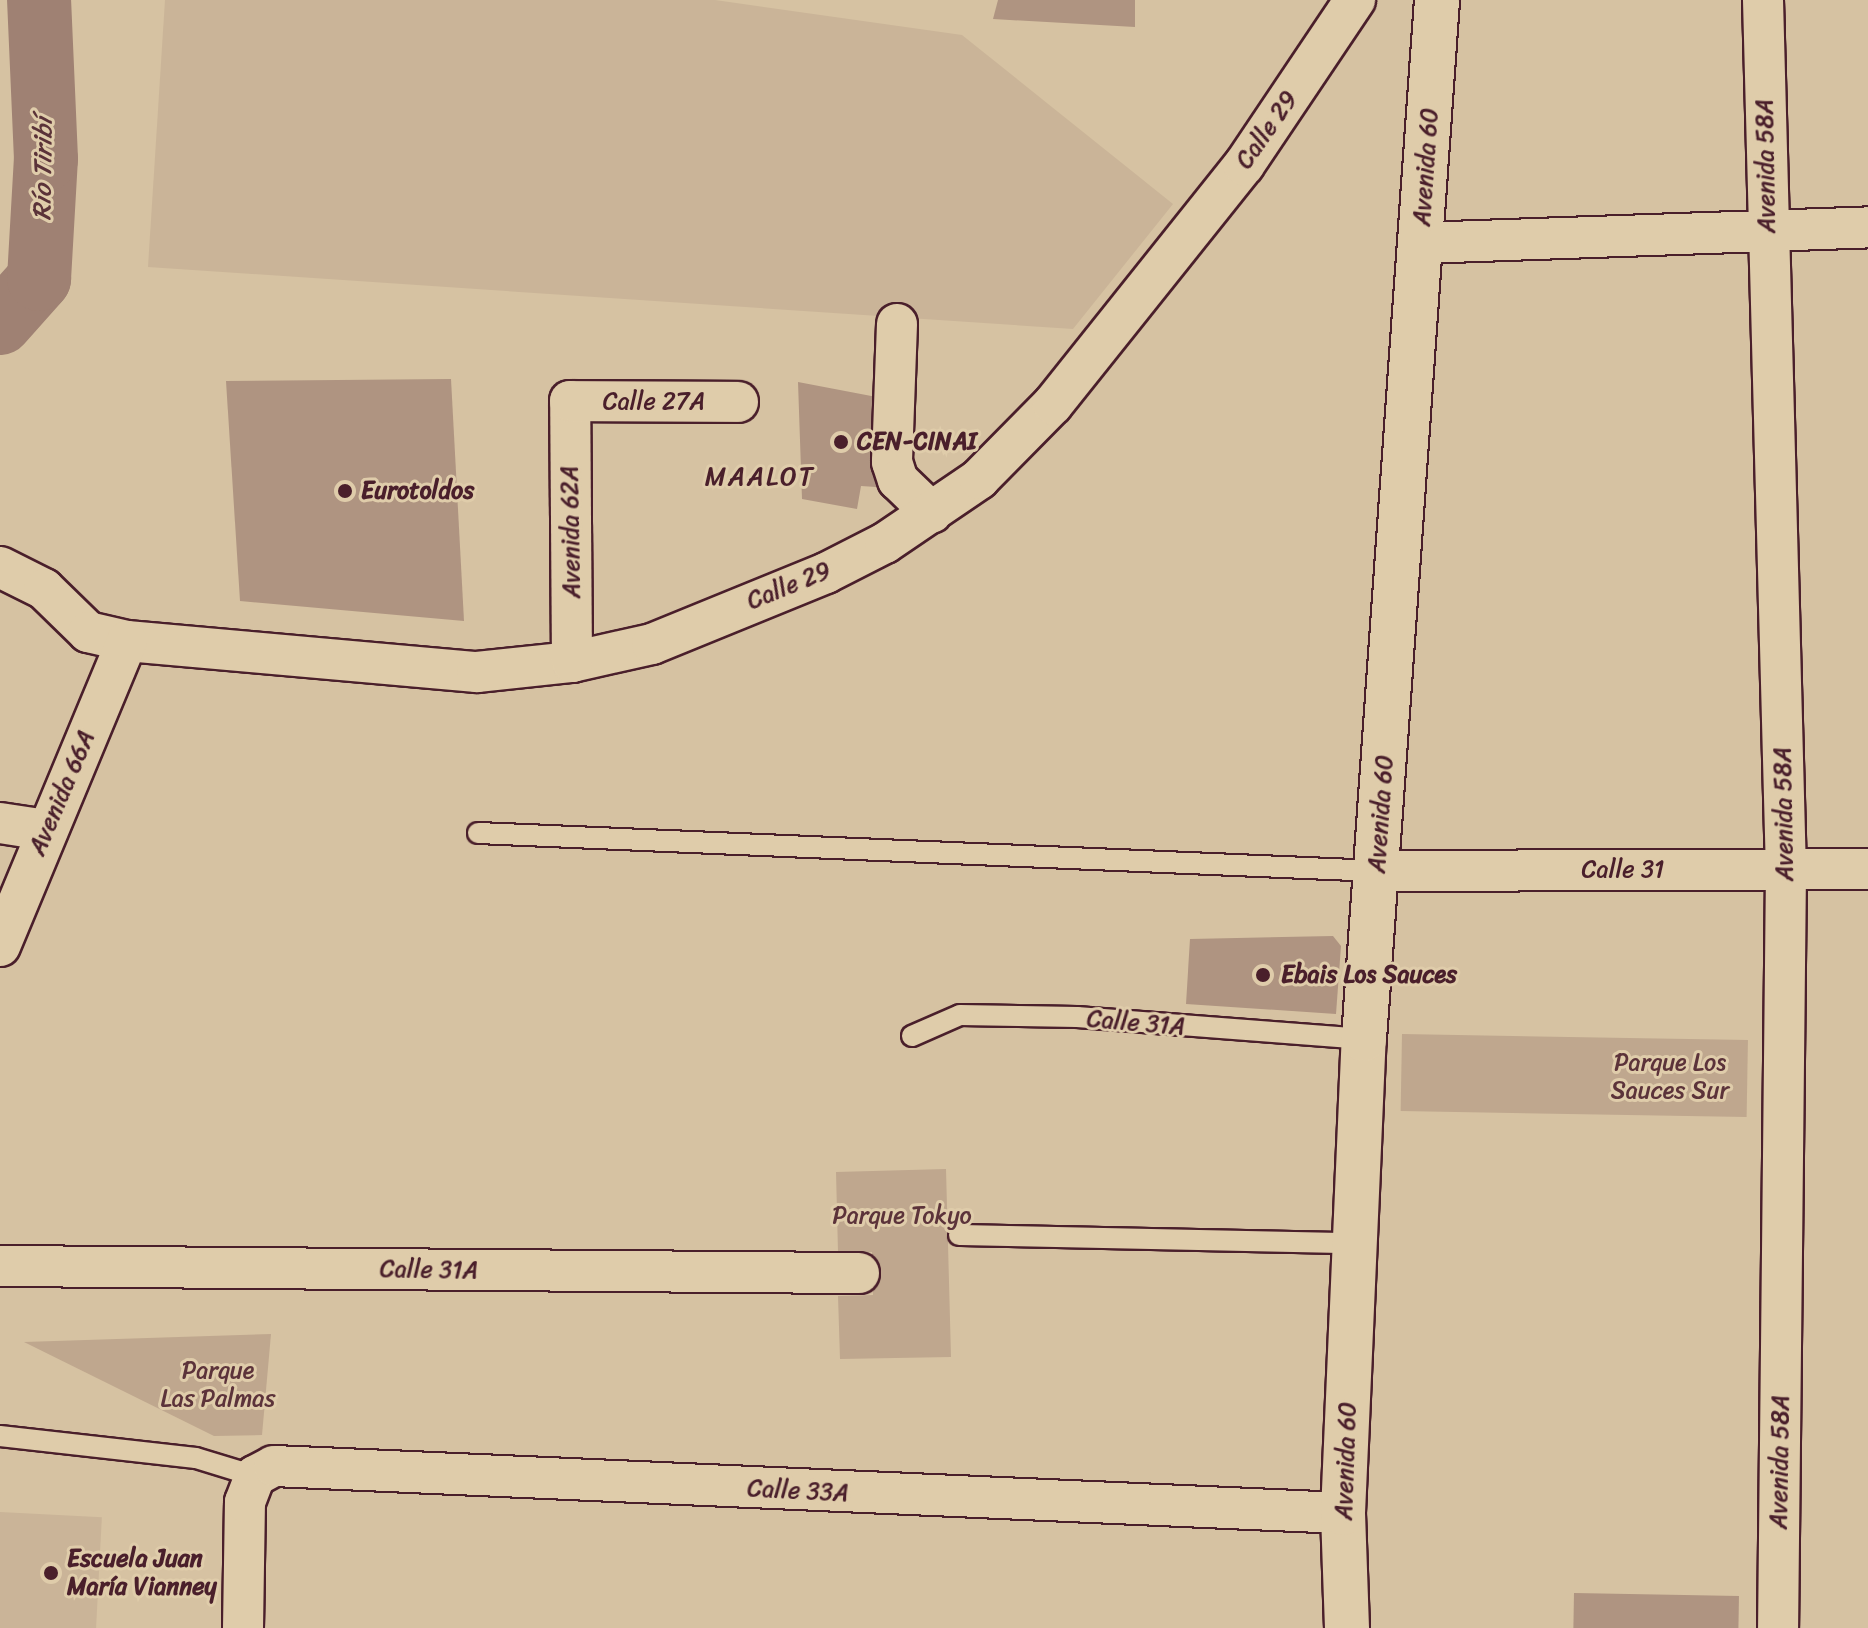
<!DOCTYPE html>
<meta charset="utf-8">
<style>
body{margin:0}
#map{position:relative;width:1868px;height:1628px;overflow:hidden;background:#d6c2a2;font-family:Sriracha,sans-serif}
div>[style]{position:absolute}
.built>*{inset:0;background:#cab498;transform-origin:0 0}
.green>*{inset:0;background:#bfa78e;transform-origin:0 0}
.river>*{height:64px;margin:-32px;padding:0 32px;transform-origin:32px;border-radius:32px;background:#9f8173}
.building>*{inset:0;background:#af9481;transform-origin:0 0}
.roads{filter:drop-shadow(2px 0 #4a1f2b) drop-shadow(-2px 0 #4a1f2b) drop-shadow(0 2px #4a1f2b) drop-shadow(0 -2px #4a1f2b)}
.service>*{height:20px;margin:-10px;padding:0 10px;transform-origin:10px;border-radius:10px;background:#dfccaa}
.minor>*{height:40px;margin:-20px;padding:0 20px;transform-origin:20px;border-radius:20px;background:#dfccaa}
.tertiary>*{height:44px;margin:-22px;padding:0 22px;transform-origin:22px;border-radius:22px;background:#dfccaa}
.dots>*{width:22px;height:22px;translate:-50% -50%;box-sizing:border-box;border:4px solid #dfccaa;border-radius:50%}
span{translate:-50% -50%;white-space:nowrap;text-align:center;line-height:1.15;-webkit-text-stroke:6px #dfccaa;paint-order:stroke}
.street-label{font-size:24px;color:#4a1f2b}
.poi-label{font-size:24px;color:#4a1f2b;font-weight:700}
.left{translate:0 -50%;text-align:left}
.park-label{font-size:24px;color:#5c333a}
.water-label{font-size:26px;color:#5b3339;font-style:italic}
.neighbourhood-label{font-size:26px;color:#4a1f2b;letter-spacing:2px}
</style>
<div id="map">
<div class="built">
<div style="clip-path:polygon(165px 0,715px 0,962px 35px,1173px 204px,1073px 329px,148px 267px)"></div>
<div style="left:0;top:1512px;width:102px;height:116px;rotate:3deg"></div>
</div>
<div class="green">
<div style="left:1402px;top:1034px;width:346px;height:77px;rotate:1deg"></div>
<div style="clip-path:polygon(946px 1169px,951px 1357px,840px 1359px,838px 1296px,873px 1295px,872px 1252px,838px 1252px,836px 1172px)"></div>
<div style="clip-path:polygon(271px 1334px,262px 1435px,214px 1436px,24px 1342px)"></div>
</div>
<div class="river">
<div style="left:0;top:323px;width:59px;rotate:-48.4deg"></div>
<div style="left:39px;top:279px;width:120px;rotate:-86.7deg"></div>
<div style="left:46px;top:159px;width:159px;rotate:-92.5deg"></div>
</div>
<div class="building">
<div style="clip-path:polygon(998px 0,1135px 0,1135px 27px,993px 19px)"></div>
<div style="clip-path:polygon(451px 379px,464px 621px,240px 601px,226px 381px)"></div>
<div style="clip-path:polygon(798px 382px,887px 399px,876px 487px,861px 486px,857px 509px,802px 499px)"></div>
<div style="clip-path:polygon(1333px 936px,1341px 946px,1336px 1014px,1186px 1004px,1190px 939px)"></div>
<div style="left:1574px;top:1593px;width:165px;height:35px;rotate:1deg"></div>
</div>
<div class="roads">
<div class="service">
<div style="left:478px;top:833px;width:900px;rotate:2.42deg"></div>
<div style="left:912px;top:1036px;width:52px;rotate:-23.6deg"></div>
<div style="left:960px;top:1015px;width:117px;rotate:1deg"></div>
<div style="left:1077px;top:1017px;width:288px;rotate:4.4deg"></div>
<div style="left:959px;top:1235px;width:396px;rotate:1.2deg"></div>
<div style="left:0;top:1436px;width:197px;rotate:6.4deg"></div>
<div style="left:196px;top:1458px;width:62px;rotate:17deg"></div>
</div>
<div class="minor">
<div style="left:1763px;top:0;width:870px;rotate:88.49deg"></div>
<div style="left:1786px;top:870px;width:758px;rotate:90.6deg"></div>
<div style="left:1421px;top:243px;width:447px;rotate:-2deg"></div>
<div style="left:897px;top:324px;width:138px;rotate:92.1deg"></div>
<div style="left:892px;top:462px;width:19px;rotate:72deg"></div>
<div style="left:898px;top:480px;width:47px;rotate:44.1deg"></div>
<div style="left:0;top:567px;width:49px;rotate:26.6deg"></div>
<div style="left:44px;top:589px;width:62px;rotate:44.3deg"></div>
<div style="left:88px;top:632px;width:40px;rotate:13deg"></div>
<div style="left:127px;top:641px;width:351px;rotate:5.1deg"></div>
<div style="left:477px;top:672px;width:96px;rotate:-6deg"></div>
<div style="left:572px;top:662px;width:82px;rotate:-12.7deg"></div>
<div style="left:652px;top:644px;width:188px;rotate:-22.2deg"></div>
<div style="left:826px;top:573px;width:66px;rotate:-27deg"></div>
<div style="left:885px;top:543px;width:114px;rotate:-34.2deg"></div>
<div style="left:979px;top:479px;width:105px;rotate:-45.4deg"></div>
<div style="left:1053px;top:404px;width:306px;rotate:-51.4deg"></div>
<div style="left:1244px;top:165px;width:199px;rotate:-56.1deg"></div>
<div style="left:572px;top:662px;width:261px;rotate:-90.4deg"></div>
<div style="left:570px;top:401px;width:168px;rotate:0.3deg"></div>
<div style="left:0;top:823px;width:47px;rotate:8.7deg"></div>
<div style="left:1377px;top:871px;width:491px;rotate:-0.2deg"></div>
<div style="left:0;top:946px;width:330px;rotate:-67.4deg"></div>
<div style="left:0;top:1266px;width:859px;rotate:0.47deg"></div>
<div style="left:243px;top:1628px;width:126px;rotate:-89.1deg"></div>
<div style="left:245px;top:1502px;width:28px;rotate:-69deg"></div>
<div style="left:255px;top:1476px;width:21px;rotate:-28deg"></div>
<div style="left:274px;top:1466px;width:1070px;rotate:2.52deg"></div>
</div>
<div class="tertiary">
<div style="left:1347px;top:1628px;width:115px;rotate:-92deg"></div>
<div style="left:1343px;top:1513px;width:474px;rotate:-87.5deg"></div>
<div style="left:1364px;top:1039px;width:1042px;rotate:-85.98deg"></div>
</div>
</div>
<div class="dots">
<div style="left:841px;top:442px;background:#4a1f2b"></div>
<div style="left:345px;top:491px;background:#4a1f2b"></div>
<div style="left:1263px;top:975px;background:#4a1f2b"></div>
<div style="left:51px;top:1573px;background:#4a1f2b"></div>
</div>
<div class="street-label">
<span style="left:1267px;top:130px;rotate:-55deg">Calle 29</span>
<span style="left:1766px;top:166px;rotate:-91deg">Avenida 58A</span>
<span style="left:1426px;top:167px;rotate:-86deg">Avenida 60</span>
<span style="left:654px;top:402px">Calle 27A</span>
<span style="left:571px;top:532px;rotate:-91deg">Avenida 62A</span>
<span style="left:789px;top:586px;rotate:-22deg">Calle 29</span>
<span style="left:62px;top:793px;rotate:-67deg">Avenida 66A</span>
<span style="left:1381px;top:814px;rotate:-86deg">Avenida 60</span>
<span style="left:1784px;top:814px;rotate:-91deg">Avenida 58A</span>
<span style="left:1623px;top:870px">Calle 31</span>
<span style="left:1136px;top:1023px;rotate:5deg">Calle 31A</span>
<span style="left:429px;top:1270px;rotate:1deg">Calle 31A</span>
<span style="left:1346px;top:1461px;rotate:-88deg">Avenida 60</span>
<span style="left:1780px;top:1462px;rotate:-89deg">Avenida 58A</span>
<span style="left:798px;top:1491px;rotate:3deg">Calle 33A</span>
</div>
<div class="poi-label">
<span class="left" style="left:857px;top:442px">CEN-CINAI</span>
<span class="left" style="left:361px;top:491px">Eurotoldos</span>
<span class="left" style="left:1281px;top:975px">Ebais Los Sauces</span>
<span class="left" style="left:67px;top:1573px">Escuela Juan<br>María Vianney</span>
</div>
<div class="park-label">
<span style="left:1670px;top:1077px">Parque Los<br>Sauces Sur</span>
<span style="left:902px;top:1216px">Parque Tokyo</span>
<span style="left:218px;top:1385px">Parque<br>Las Palmas</span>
</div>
<div class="water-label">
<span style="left:43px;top:169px;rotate:-89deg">Río Tiribí</span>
</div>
<div class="neighbourhood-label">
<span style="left:760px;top:477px">MAALOT</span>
</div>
</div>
